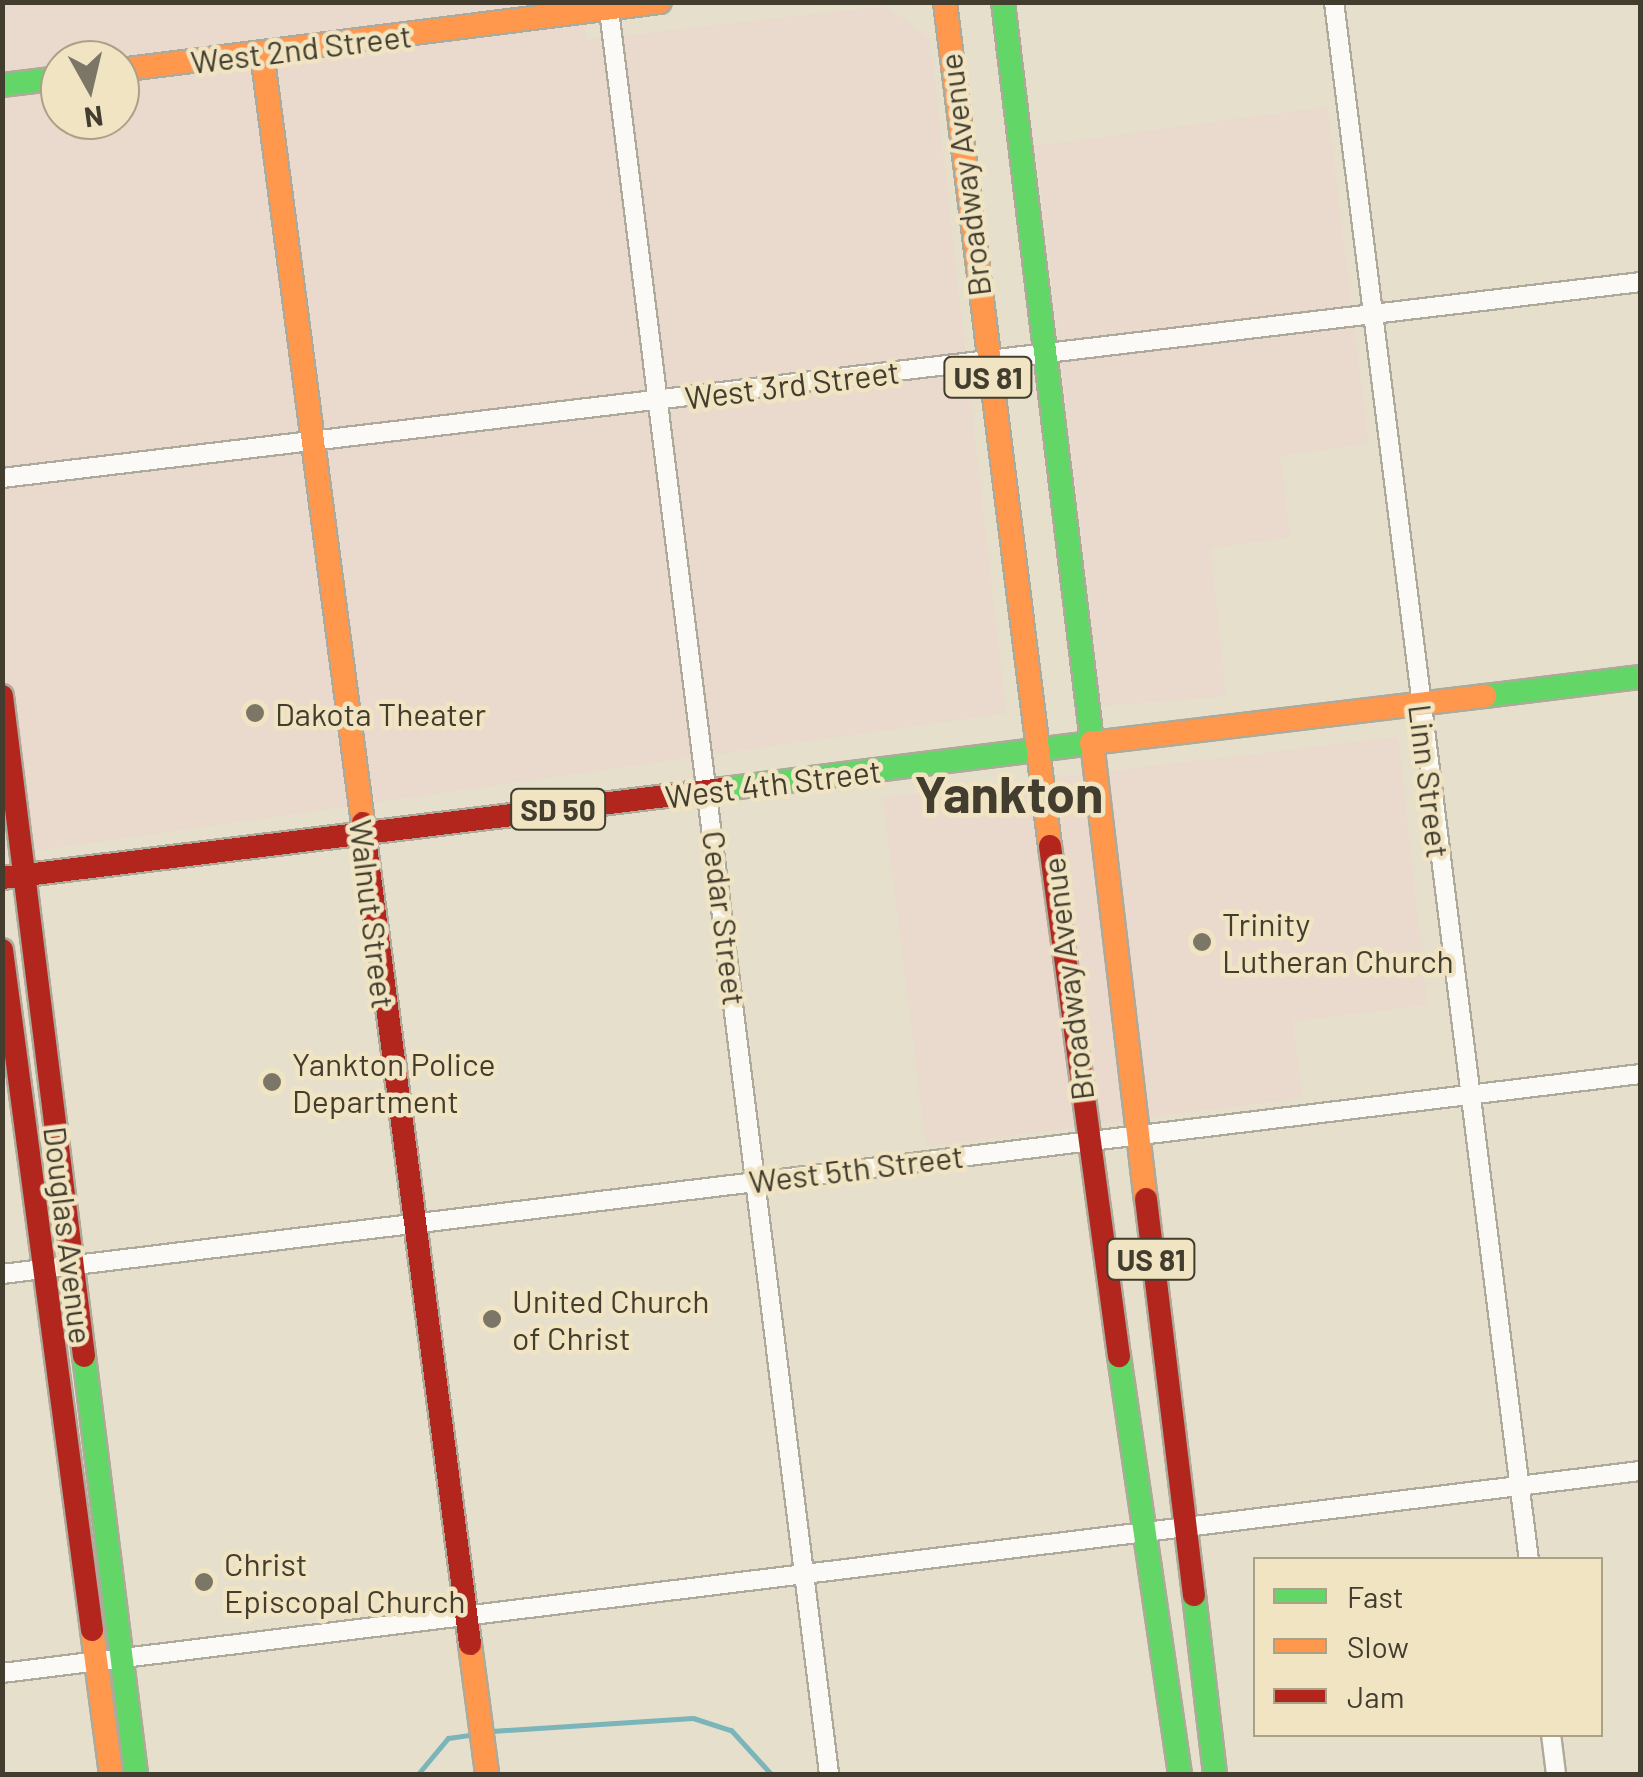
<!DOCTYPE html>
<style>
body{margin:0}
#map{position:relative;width:1643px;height:1777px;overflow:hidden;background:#e6dfcc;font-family:Barlow,sans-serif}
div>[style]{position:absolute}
.commercial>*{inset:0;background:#ead9cd}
.stream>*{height:5px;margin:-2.5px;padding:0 2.5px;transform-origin:2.5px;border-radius:2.5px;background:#7bb4b9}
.roads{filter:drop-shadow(2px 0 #aeaa9b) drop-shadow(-2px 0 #aeaa9b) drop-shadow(0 2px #aeaa9b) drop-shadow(0 -2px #aeaa9b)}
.street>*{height:18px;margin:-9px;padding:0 9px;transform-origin:9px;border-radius:9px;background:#fbfaf7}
.fast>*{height:22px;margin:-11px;padding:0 11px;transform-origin:11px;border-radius:11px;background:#63d668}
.slow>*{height:22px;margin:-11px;padding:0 11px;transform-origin:11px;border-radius:11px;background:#ff974d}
.jam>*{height:22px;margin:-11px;padding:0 11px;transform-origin:11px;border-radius:11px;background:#b3261e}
.dots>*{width:28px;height:28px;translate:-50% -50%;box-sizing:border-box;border:5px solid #f0e4c2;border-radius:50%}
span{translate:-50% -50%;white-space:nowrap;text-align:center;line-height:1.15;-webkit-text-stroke:9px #f0e4c2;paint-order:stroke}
.shield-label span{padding:2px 8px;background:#f0e4c2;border:2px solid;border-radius:8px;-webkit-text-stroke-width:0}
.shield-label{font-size:30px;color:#423d2f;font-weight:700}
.street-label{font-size:32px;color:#423d2f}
.poi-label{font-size:32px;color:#423d2f}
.left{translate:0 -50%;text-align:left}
.town-label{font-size:52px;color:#423d2f;font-weight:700}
.frame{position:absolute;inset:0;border:5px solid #423d2f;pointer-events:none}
.legend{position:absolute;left:1253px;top:1557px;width:350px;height:180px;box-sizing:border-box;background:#f0e4c2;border:2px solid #aaa187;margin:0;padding:12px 18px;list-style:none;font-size:30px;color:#423d2f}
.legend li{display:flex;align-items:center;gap:20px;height:50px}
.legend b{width:50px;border:2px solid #aaa187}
.north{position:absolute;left:40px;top:40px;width:100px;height:100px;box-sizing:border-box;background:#f0e4c2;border:2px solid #aaa187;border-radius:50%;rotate:172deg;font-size:28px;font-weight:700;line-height:40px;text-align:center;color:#423d2f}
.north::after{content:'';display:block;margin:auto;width:35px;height:45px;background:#7b7666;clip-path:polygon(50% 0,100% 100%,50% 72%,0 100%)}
</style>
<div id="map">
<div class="commercial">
<div style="clip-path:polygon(evenodd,2px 3px,581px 3px,586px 40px,886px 6px,930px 39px,1006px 713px,3px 855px,2px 3px,60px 60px,120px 60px,120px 120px,60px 120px,60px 60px)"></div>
<div style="clip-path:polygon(1327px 107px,1368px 443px,1280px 456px,1290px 537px,1210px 548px,1226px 696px,1102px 706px,1036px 146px)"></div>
<div style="clip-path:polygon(1398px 737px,1427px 1005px,1293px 1021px,1302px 1098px,926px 1146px,883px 798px)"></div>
</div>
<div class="stream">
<div style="left:492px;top:1731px;width:201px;rotate:-3.7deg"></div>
<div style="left:693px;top:1718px;width:40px;rotate:18deg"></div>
<div style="left:731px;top:1730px;width:59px;rotate:47.7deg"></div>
<div style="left:418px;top:1774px;width:47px;rotate:-50.2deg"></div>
<div style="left:448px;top:1738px;width:28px;rotate:-8deg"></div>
</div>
<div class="roads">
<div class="street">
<div style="left:608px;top:2px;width:1786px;rotate:82.89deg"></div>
<div style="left:1334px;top:2px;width:1570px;rotate:82.87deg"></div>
<div style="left:2px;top:478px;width:1650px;rotate:-6.82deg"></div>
<div style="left:2px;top:1274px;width:1650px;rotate:-6.96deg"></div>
<div style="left:2px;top:1673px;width:1650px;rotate:-7.03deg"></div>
<div style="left:1551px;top:1734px;width:40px;rotate:82.9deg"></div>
</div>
<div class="fast">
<div style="left:1003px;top:2px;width:745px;rotate:83.14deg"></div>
<div style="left:2px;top:85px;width:58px;rotate:-6.9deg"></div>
<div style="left:1485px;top:696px;width:156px;rotate:-7deg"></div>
<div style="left:723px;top:789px;width:371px;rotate:-7.1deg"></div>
<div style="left:84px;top:1356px;width:421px;rotate:82.9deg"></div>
<div style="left:1119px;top:1356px;width:422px;rotate:81.7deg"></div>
<div style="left:1194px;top:1595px;width:180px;rotate:83.3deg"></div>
</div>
<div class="slow">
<div style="left:945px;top:2px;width:851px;rotate:82.91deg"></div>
<div style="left:262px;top:53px;width:777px;rotate:82.53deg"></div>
<div style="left:120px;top:70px;width:544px;rotate:-7.18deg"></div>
<div style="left:1092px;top:742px;width:460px;rotate:83.3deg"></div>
<div style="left:1091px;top:743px;width:397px;rotate:-6.8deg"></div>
<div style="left:92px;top:1630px;width:145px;rotate:82.5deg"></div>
<div style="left:470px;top:1644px;width:131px;rotate:82.5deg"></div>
</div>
<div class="jam">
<div style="left:2px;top:696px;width:665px;rotate:82.92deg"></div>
<div style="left:363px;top:823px;width:828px;rotate:82.57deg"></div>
<div style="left:1050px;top:846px;width:515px;rotate:82.3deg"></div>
<div style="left:2px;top:878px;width:726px;rotate:-7.04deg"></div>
<div style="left:2px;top:950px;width:686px;rotate:82.46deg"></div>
<div style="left:1146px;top:1199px;width:399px;rotate:83.1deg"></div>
</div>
</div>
<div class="dots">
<div style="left:255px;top:713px;background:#7b7666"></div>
<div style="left:1202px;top:942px;background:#7b7666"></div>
<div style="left:272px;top:1082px;background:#7b7666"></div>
<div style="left:492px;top:1319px;background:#7b7666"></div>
<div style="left:204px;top:1582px;background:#7b7666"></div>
</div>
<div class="shield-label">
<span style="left:988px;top:377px">US 81</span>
<span style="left:558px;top:809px">SD 50</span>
<span style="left:1151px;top:1259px">US 81</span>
</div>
<div class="street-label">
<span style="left:301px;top:48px;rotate:-7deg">West 2nd Street</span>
<span style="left:964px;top:175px;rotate:-97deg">Broadway Avenue</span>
<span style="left:792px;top:384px;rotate:-7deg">West 3rd Street</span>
<span style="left:1430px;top:781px;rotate:83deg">Linn Street</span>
<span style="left:773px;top:783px;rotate:-7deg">West 4th Street</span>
<span style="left:373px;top:914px;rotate:83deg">Walnut Street</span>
<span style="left:725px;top:918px;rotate:83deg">Cedar Street</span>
<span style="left:1067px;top:979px;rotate:-97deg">Broadway Avenue</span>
<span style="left:856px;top:1168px;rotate:-7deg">West 5th Street</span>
<span style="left:69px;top:1235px;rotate:83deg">Douglas Avenue</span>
</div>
<div class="poi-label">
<span class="left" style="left:275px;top:713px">Dakota Theater</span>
<span class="left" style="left:1222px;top:942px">Trinity<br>Lutheran Church</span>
<span class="left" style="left:292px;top:1082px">Yankton Police<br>Department</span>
<span class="left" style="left:512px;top:1319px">United Church<br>of Christ</span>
<span class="left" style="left:224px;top:1582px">Christ<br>Episcopal Church</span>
</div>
<div class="town-label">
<span style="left:1009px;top:793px">Yankton</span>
</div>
<div class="frame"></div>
<ul class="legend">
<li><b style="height:12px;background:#63d668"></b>Fast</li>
<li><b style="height:12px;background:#ff974d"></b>Slow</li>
<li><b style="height:12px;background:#b3261e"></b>Jam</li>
</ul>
<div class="north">N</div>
</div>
